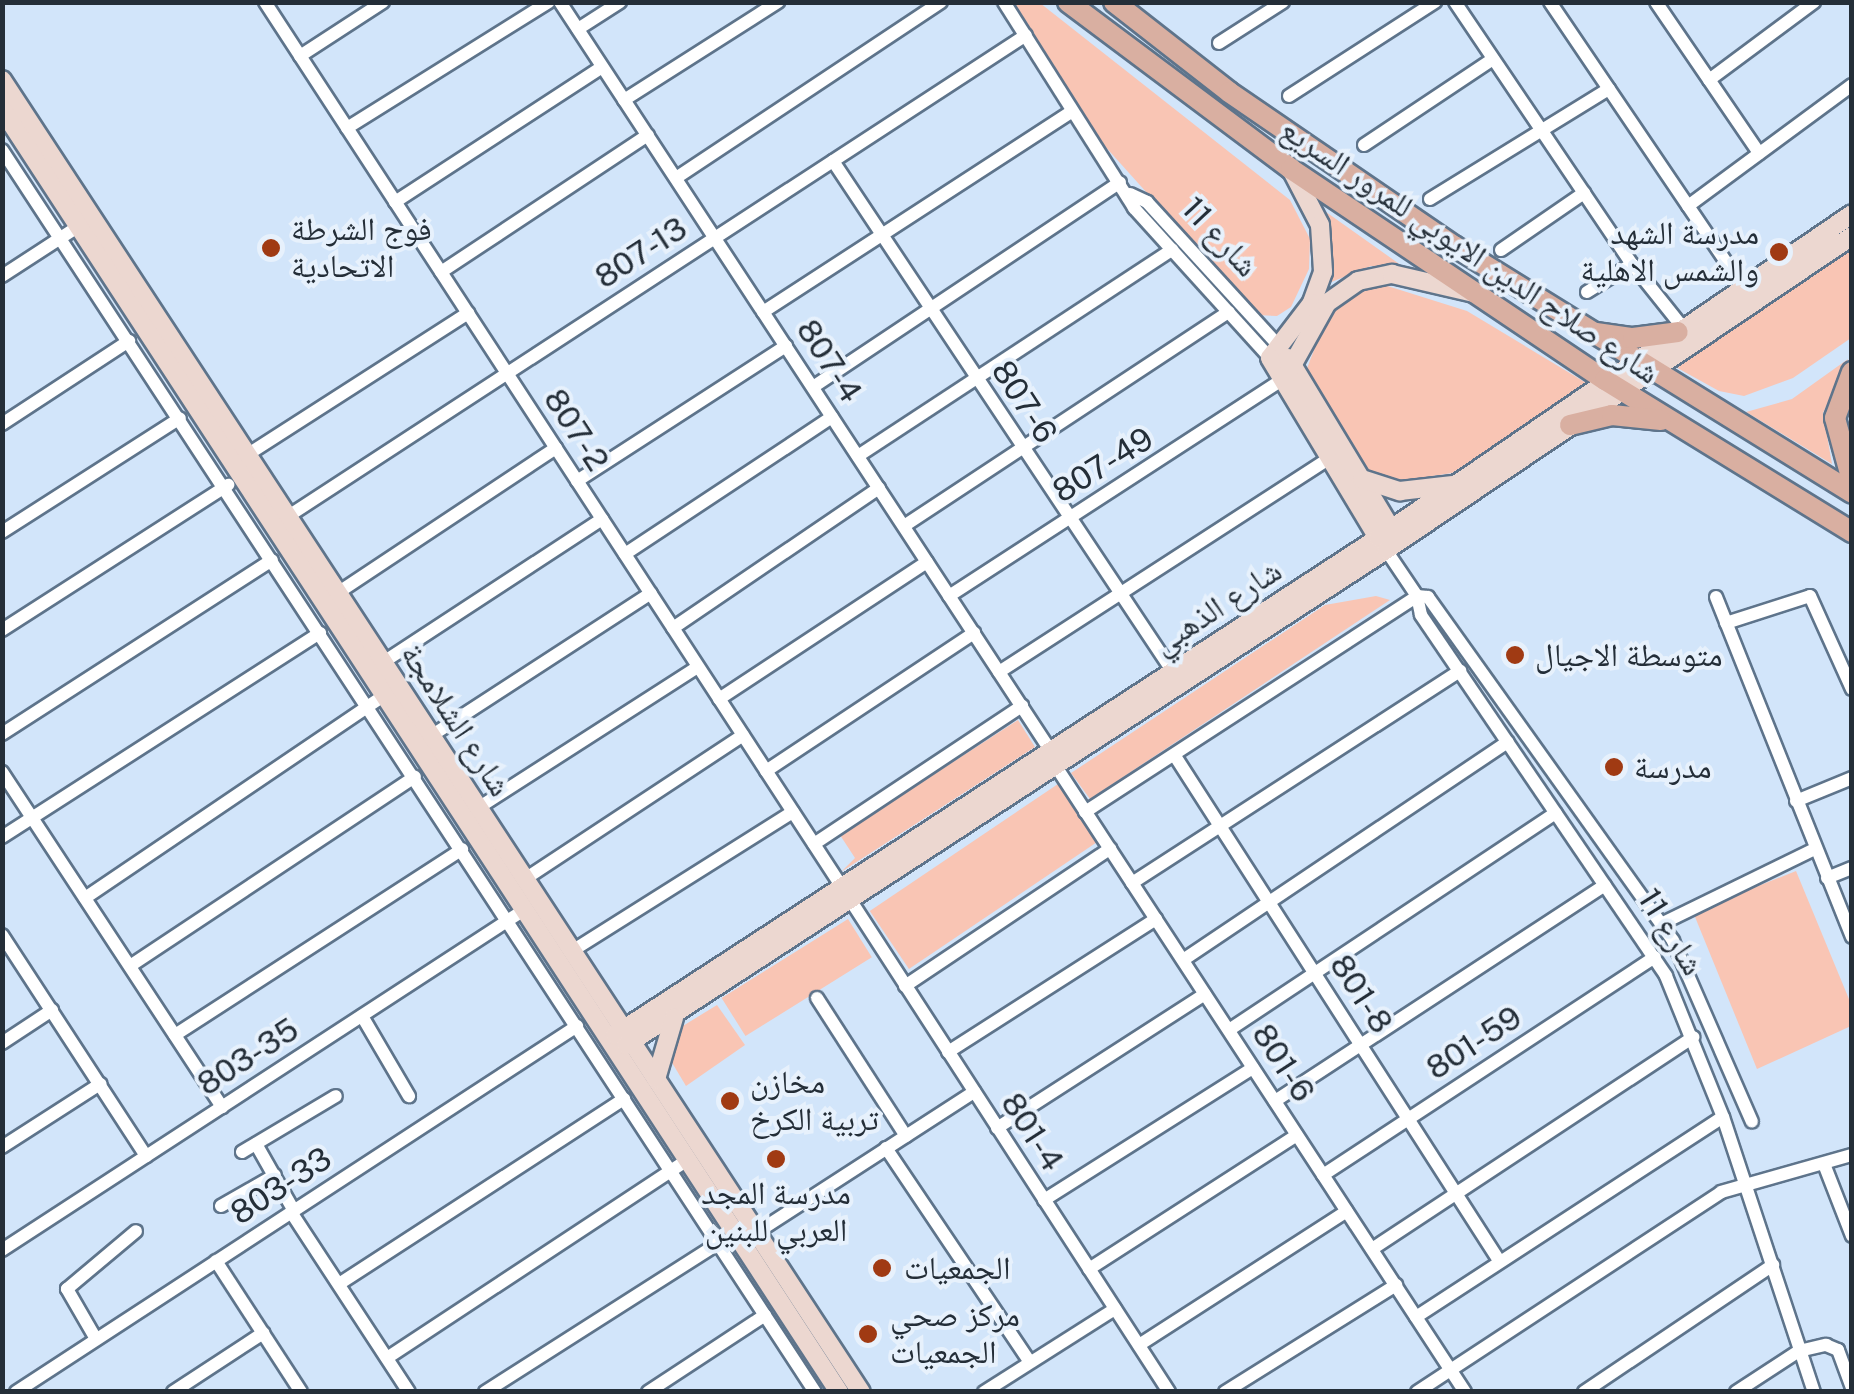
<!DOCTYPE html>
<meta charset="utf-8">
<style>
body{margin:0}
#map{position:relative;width:1854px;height:1394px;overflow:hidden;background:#d2e5fa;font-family:"Public Sans","Noto Naskh Arabic",sans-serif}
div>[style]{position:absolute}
.green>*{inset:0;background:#f9c5b4;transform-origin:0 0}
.roads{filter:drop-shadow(2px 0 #5e748b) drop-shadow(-2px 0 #5e748b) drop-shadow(0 2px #5e748b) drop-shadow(0 -2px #5e748b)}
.street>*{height:12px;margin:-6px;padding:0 6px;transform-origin:6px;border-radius:6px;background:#fff}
.secondary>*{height:18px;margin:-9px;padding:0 9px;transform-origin:9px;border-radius:9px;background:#ecd7d0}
.primary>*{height:20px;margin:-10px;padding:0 10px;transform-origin:10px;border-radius:10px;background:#d9afa1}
.dots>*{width:28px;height:28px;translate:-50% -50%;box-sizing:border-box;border:5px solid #e7f1fc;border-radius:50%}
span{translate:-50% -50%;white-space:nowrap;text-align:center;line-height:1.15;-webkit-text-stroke:8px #e7f1fc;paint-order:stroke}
.poi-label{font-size:32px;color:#242e38}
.left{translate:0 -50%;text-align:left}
.right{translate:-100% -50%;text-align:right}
.street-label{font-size:32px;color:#242e38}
.frame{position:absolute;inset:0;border:5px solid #242e38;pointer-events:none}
</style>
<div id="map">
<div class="green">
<div style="clip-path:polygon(1009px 3px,1040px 3px,1290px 200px,1310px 239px,1309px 269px,1291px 307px,1277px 316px,1257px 315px,1093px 133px)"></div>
<div style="clip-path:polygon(1319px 207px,1405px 268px,1371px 266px,1329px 283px,1331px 238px)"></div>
<div style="clip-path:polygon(1851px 246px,1851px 338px,1793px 378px,1744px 396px,1719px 391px,1672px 365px)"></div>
<div style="clip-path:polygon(1378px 283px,1467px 311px,1588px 384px,1452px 473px,1401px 481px,1368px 470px,1352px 456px,1306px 371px,1330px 308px)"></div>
<div style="clip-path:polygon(1848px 359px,1823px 413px,1832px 464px,1746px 412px,1792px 399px)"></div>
<div style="clip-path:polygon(1376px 596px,1390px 600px,1090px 799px,1071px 773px,1325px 605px)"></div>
<div style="clip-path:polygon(1018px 720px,1035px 747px,841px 872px,855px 858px,840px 835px)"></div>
<div style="left:1058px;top:784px;width:70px;height:227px;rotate:56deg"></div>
<div style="clip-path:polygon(1796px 871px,1851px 1004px,1851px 1026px,1757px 1069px,1693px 912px)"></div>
<div style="left:848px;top:919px;width:45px;height:149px;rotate:58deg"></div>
<div style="clip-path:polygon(717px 1005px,745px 1045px,686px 1086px,668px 1056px,673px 1032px)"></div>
</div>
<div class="roads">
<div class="street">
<div style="left:265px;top:2px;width:1056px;rotate:56.9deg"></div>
<div style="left:560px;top:2px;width:894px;rotate:56.77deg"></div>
<div style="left:1004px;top:2px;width:244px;rotate:57.7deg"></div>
<div style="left:1134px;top:208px;width:202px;rotate:47.8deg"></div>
<div style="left:1455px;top:2px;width:316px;rotate:56deg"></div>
<div style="left:1632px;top:264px;width:53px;rotate:148.1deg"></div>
<div style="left:1550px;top:2px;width:346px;rotate:55.9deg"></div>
<div style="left:1656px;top:2px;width:183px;rotate:55.7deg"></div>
<div style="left:578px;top:29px;width:50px;rotate:-32.7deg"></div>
<div style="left:1219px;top:43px;width:76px;rotate:-32.6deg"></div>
<div style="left:300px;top:56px;width:99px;rotate:-33deg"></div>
<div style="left:1709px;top:80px;width:131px;rotate:-36.6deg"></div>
<div style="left:1289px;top:96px;width:174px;rotate:-32.8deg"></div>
<div style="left:624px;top:100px;width:183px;rotate:-32.5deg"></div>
<div style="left:347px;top:128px;width:238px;rotate:-32deg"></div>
<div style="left:1364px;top:145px;width:155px;rotate:-33.7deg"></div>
<div style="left:2px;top:150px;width:1484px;rotate:56.79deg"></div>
<div style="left:833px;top:161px;width:614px;rotate:56.36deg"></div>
<div style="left:676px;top:178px;width:318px;rotate:-33.6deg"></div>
<div style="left:1130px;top:194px;width:19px;rotate:25deg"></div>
<div style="left:1147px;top:202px;width:195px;rotate:47.5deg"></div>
<div style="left:1430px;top:199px;width:210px;rotate:-31.6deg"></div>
<div style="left:395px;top:202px;width:247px;rotate:-33.1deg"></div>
<div style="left:1688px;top:206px;width:204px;rotate:-36.4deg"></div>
<div style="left:1501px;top:250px;width:101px;rotate:-34.5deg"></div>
<div style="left:1632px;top:264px;width:82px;rotate:51.4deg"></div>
<div style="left:441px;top:272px;width:248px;rotate:-33.5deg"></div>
<div style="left:2px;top:276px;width:92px;rotate:-33deg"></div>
<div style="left:763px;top:312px;width:367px;rotate:-33deg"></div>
<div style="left:813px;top:387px;width:369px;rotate:-33.7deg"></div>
<div style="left:2px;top:424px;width:152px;rotate:-33.2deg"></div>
<div style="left:247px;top:455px;width:263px;rotate:-32.7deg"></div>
<div style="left:858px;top:456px;width:376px;rotate:-33.3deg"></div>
<div style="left:577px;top:481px;width:249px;rotate:-32.9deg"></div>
<div style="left:287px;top:517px;width:882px;rotate:-33.11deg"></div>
<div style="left:904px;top:526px;width:389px;rotate:-33.4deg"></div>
<div style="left:2px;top:532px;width:211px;rotate:-32.6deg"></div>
<div style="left:1386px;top:550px;width:55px;rotate:56deg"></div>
<div style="left:1417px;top:596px;width:19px;rotate:78deg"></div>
<div style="left:1421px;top:615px;width:436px;rotate:55.8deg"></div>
<div style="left:1666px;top:976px;width:152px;rotate:68deg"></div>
<div style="left:1723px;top:1117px;width:290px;rotate:71.7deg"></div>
<div style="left:625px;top:554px;width:248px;rotate:-33.5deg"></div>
<div style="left:336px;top:594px;width:264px;rotate:-33.6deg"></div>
<div style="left:949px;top:596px;width:401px;rotate:-33deg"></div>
<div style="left:1716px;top:597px;width:366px;rotate:68.2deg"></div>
<div style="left:1726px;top:623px;width:88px;rotate:-17.8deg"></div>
<div style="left:1810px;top:596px;width:102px;rotate:65.7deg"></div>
<div style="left:673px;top:628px;width:249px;rotate:-34.2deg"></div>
<div style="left:2px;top:630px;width:269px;rotate:-32.7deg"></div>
<div style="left:382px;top:663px;width:263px;rotate:-33.2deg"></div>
<div style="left:999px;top:672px;width:396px;rotate:-32.9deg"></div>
<div style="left:719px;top:699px;width:249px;rotate:-33.4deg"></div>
<div style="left:2px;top:734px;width:321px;rotate:-32.8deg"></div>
<div style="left:431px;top:736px;width:262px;rotate:-33deg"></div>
<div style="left:1175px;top:756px;width:601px;rotate:57.29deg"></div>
<div style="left:1055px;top:765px;width:749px;rotate:56.82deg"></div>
<div style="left:766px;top:771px;width:250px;rotate:-33.6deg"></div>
<div style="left:2px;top:772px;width:401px;rotate:56.7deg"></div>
<div style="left:1796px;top:801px;width:61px;rotate:-22.3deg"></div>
<div style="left:478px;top:808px;width:261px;rotate:-32.7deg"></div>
<div style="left:1085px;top:812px;width:396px;rotate:-33deg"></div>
<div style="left:1417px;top:596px;width:11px;rotate:5deg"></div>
<div style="left:1428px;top:597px;width:422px;rotate:54.5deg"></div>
<div style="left:1673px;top:941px;width:197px;rotate:66.4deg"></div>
<div style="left:2px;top:837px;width:378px;rotate:-32.7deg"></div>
<div style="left:814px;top:844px;width:250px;rotate:-33.6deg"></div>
<div style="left:1827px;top:878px;width:27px;rotate:-22deg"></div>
<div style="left:525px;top:879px;width:261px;rotate:-33.4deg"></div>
<div style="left:1132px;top:883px;width:391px;rotate:-32.9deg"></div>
<div style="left:85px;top:898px;width:362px;rotate:-34.1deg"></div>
<div style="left:851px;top:901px;width:585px;rotate:57.07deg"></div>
<div style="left:1661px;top:924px;width:171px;rotate:-26deg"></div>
<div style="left:2px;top:935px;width:264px;rotate:56.9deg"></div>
<div style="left:572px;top:951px;width:261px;rotate:-32.2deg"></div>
<div style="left:1183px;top:960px;width:391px;rotate:-33.9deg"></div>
<div style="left:130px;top:966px;width:342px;rotate:-33.6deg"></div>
<div style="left:905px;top:986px;width:247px;rotate:-33.8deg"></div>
<div style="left:817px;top:998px;width:164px;rotate:57.2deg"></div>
<div style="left:362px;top:1016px;width:93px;rotate:59.6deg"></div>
<div style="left:1229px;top:1030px;width:392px;rotate:-33.6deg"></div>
<div style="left:175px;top:1035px;width:342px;rotate:-32.9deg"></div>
<div style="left:2px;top:1043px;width:60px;rotate:-33.4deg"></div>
<div style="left:948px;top:1052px;width:247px;rotate:-32.6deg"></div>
<div style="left:1275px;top:1101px;width:394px;rotate:-33.2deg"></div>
<div style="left:997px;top:1128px;width:247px;rotate:-32.8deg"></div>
<div style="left:256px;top:1144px;width:77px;rotate:60.4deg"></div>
<div style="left:2px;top:1147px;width:117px;rotate:-32.7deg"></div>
<div style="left:886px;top:1148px;width:258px;rotate:56.1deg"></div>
<div style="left:242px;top:1152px;width:109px;rotate:-30.8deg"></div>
<div style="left:1824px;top:1164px;width:77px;rotate:68.7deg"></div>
<div style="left:1323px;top:1175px;width:397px;rotate:-33.3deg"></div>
<div style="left:1044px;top:1200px;width:247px;rotate:-32.3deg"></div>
<div style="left:221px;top:1206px;width:62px;rotate:-29.9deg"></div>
<div style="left:291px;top:1212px;width:215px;rotate:56.8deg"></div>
<div style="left:756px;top:1233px;width:260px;rotate:-32.9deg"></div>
<div style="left:1372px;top:1249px;width:385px;rotate:-33.4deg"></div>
<div style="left:2px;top:1250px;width:623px;rotate:-33.08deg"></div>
<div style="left:216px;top:1261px;width:156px;rotate:57deg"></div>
<div style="left:1089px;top:1269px;width:247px;rotate:-32.8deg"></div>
<div style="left:339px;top:1284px;width:340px;rotate:-33deg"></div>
<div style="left:1416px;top:1317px;width:366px;rotate:-33.1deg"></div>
<div style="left:96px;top:1339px;width:58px;rotate:-120.1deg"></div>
<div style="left:67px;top:1289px;width:90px;rotate:-40deg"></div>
<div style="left:1139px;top:1345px;width:247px;rotate:-32.8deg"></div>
<div style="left:387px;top:1358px;width:359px;rotate:-33.4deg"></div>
<div style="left:16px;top:1392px;width:670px;rotate:-33.12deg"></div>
<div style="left:173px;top:1392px;width:108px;rotate:-33.2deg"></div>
<div style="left:485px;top:1392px;width:277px;rotate:-32.5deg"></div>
<div style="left:648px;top:1392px;width:140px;rotate:-33.3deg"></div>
<div style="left:984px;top:1392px;width:155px;rotate:-32.4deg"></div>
<div style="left:1225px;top:1392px;width:202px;rotate:-32deg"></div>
<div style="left:1417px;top:1392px;width:364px;rotate:-33.3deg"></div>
<div style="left:1721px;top:1192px;width:136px;rotate:-15.8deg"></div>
<div style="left:1584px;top:1392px;width:228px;rotate:-33.9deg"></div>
<div style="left:1736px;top:1392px;width:75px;rotate:-33.1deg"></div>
<div style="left:1799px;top:1351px;width:28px;rotate:-13deg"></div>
<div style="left:1826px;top:1345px;width:13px;rotate:23deg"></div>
<div style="left:1838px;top:1350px;width:40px;rotate:69.8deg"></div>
</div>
<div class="secondary">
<div style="left:2px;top:80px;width:1568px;rotate:56.79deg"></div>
<div style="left:2px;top:109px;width:1532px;rotate:56.88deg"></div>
<div style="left:1291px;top:169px;width:63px;rotate:62.6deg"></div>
<div style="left:1320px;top:225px;width:47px;rotate:86.3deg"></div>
<div style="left:1323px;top:272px;width:33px;rotate:110deg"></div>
<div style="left:1312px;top:303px;width:69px;rotate:127.4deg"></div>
<div style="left:1270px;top:358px;width:210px;rotate:59deg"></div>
<div style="left:1288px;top:358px;width:200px;rotate:58.9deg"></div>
<div style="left:1285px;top:378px;width:86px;rotate:-60.8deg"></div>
<div style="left:1327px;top:303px;width:38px;rotate:-35deg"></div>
<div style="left:1358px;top:281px;width:35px;rotate:-12deg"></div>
<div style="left:1392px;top:274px;width:84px;rotate:13deg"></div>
<div style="left:1362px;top:479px;width:40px;rotate:18deg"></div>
<div style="left:1400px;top:491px;width:53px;rotate:-6.5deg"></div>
<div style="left:615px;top:1035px;width:911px;rotate:-33.08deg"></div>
<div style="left:1378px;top:538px;width:574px;rotate:-34.35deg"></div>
<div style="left:626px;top:1045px;width:907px;rotate:-33.08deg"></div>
<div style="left:1386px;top:550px;width:562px;rotate:-33.97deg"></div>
<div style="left:656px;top:1079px;width:64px;rotate:-73.6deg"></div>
</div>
<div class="primary">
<div style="left:1068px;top:2px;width:279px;rotate:36.8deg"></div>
<div style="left:1291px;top:169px;width:378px;rotate:33.9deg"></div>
<div style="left:1605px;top:380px;width:290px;rotate:31.6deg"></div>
<div style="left:1114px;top:2px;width:146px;rotate:38deg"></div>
<div style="left:1229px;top:92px;width:273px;rotate:34.4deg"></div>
<div style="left:1454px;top:246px;width:468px;rotate:31.8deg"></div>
<div style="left:1596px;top:333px;width:37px;rotate:8deg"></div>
<div style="left:1633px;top:338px;width:45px;rotate:-7.6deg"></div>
<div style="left:1852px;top:372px;width:49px;rotate:110.3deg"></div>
<div style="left:1835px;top:418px;width:65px;rotate:74.9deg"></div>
<div style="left:1570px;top:425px;width:43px;rotate:-13.4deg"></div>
<div style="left:1612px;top:415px;width:49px;rotate:5.8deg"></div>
</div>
</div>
<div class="dots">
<div style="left:271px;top:248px;background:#a03a13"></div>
<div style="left:1779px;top:252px;background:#a03a13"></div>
<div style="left:1515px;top:655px;background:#a03a13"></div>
<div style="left:1614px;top:767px;background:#a03a13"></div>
<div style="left:730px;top:1101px;background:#a03a13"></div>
<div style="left:776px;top:1159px;background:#a03a13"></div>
<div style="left:882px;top:1268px;background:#a03a13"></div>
<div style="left:868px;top:1334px;background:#a03a13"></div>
</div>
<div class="poi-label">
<span class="left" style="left:291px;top:248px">فوج الشرطة<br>الاتحادية</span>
<span class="right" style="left:1759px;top:252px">مدرسة الشهد<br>والشمس الاهلية</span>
<span class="left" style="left:1535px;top:655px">متوسطة الاجيال</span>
<span class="left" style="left:1634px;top:767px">مدرسة</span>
<span class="left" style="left:750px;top:1101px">مخازن<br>تربية الكرخ</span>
<span style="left:776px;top:1212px">مدرسة المجد<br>العربي للبنين</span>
<span class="left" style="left:904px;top:1268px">الجمعيات</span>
<span class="left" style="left:890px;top:1334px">مركز صحي<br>الجمعيات</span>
</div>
<div class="street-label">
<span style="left:1220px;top:237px;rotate:47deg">شارع 11</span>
<span style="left:1470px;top:251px;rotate:34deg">شارع صلاح الدين الايوبي للمرور السريع</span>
<span style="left:641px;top:253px;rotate:-33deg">807-13</span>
<span style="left:829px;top:361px;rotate:57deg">807-4</span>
<span style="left:1024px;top:402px;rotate:57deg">807-6</span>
<span style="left:576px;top:430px;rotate:57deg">807-2</span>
<span style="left:1103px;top:465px;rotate:-32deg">807-49</span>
<span style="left:1217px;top:607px;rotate:-33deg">شارع الذهبي</span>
<span style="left:456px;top:720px;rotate:57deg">شارع الشلامجة</span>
<span style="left:1671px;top:932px;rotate:58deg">شارع 11</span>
<span style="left:1361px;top:994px;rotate:57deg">801-8</span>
<span style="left:1474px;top:1043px;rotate:-33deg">801-59</span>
<span style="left:248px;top:1057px;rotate:-33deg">803-35</span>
<span style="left:1283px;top:1063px;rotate:57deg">801-6</span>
<span style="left:1032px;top:1132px;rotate:57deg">801-4</span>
<span style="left:281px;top:1186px;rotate:-33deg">803-33</span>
</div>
<div class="frame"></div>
</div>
